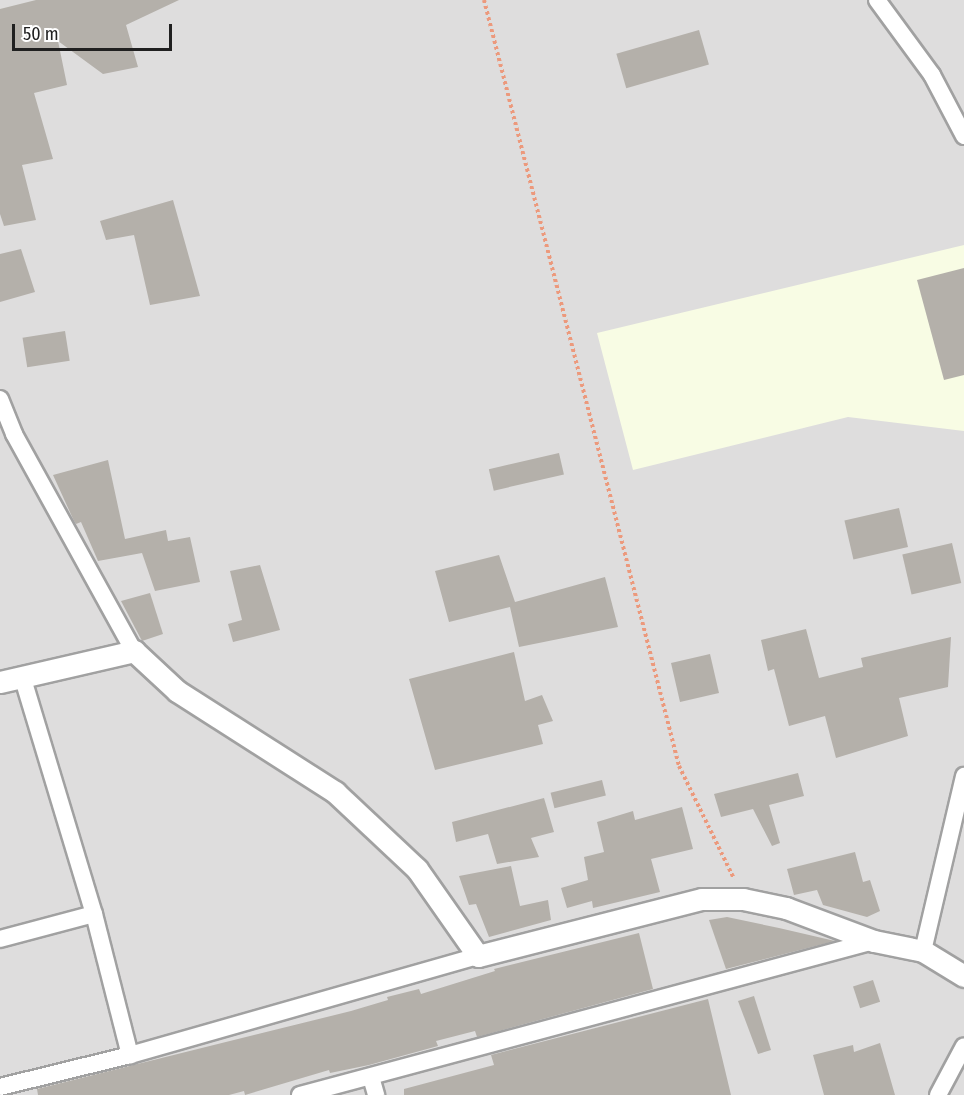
<!DOCTYPE html>
<style>
body{margin:0}
#map{position:relative;width:964px;height:1095px;overflow:hidden;background:#efeee7;font-family:"Fira Sans Condensed",sans-serif}
div>[style]{position:absolute}
.residential>*{inset:0;background:#dedddd;transform-origin:0 0}
.education>*{inset:0;background:#f8fce4}
.building>*{inset:0;background:#b4b0aa;transform-origin:0 0}
.path>*{height:4px;margin-top:-2px;transform-origin:0;background:repeating-linear-gradient(90deg,#ec997c 0 3px,transparent 0 6px)}
.roads{filter:drop-shadow(2px 0 #a1a1a1) drop-shadow(-2px 0 #a1a1a1) drop-shadow(0 2px #a1a1a1) drop-shadow(0 -2px #a1a1a1)}
.minor>*{height:16px;margin:-8px;padding:0 8px;transform-origin:8px;border-radius:8px;background:#fff}
.tertiary>*{height:21px;margin:-10.5px;padding:0 10.5px;transform-origin:10.5px;border-radius:10.5px;background:#fff}
span{translate:-50% -50%;white-space:nowrap;text-align:center;line-height:1.15;-webkit-text-stroke:6px #fff;paint-order:stroke}
.scale{position:absolute;left:12px;top:24px;width:160px;height:27px;box-sizing:border-box;border:3px solid #202020;border-top:0;padding-left:8px;font-size:18px;line-height:21px;white-space:nowrap;color:#202020;-webkit-text-stroke:4px #fff;paint-order:stroke}
</style>
<div id="map">
<div class="residential">
<div style="left:0;top:0;width:964px;height:1095px"></div>
</div>
<div class="education">
<div style="clip-path:polygon(964px 245px,964px 431px,848px 417px,633px 470px,597px 333px)"></div>
</div>
<div class="building">
<div style="clip-path:polygon(36px 0,179px 0,126px 25px,138px 67px,103px 74px,58px 41px,67px 85px,34px 93px,53px 159px,22px 165px,36px 220px,4px 226px,0 214px,0 9px)"></div>
<div style="left:699px;top:30px;width:36px;height:86px;rotate:74deg"></div>
<div style="clip-path:polygon(173px 200px,200px 296px,150px 305px,134px 235px,106px 240px,100px 221px)"></div>
<div style="clip-path:polygon(21px 249px,35px 292px,0 302px,0 254px)"></div>
<div style="clip-path:polygon(964px 268px,964px 375px,944px 380px,917px 280px)"></div>
<div style="left:65px;top:331px;width:30px;height:43px;rotate:81deg"></div>
<div style="left:559px;top:453px;width:22px;height:72px;rotate:77deg"></div>
<div style="clip-path:polygon(108px 460px,125px 539px,166px 530px,168px 541px,190px 537px,200px 582px,155px 591px,142px 553px,98px 561px,81px 522px,76px 524px,74px 521px,53px 475px)"></div>
<div style="left:899px;top:508px;width:40px;height:56px;rotate:77deg"></div>
<div style="left:952px;top:543px;width:41px;height:51px;rotate:77deg"></div>
<div style="clip-path:polygon(499px 555px,515px 602px,605px 577px,618px 627px,519px 647px,510px 607px,449px 622px,435px 571px)"></div>
<div style="clip-path:polygon(260px 565px,280px 630px,233px 642px,228px 624px,242px 620px,230px 571px)"></div>
<div style="clip-path:polygon(150px 593px,163px 634px,142px 641px,121px 601px)"></div>
<div style="clip-path:polygon(806px 629px,819px 678px,863px 667px,861px 658px,951px 637px,948px 687px,899px 698px,908px 736px,836px 758px,825px 716px,789px 726px,774px 669px,768px 671px,761px 640px)"></div>
<div style="clip-path:polygon(514px 652px,525px 701px,542px 695px,553px 721px,538px 725px,543px 744px,435px 770px,409px 679px)"></div>
<div style="left:710px;top:654px;width:40px;height:40px;rotate:77deg"></div>
<div style="clip-path:polygon(798px 773px,804px 796px,769px 805px,780px 843px,772px 846px,753px 809px,721px 817px,714px 794px)"></div>
<div style="left:602px;top:780px;width:16px;height:53px;rotate:76deg"></div>
<div style="clip-path:polygon(544px 798px,554px 832px,531px 838px,539px 857px,497px 864px,488px 834px,456px 842px,452px 822px)"></div>
<div style="clip-path:polygon(682px 807px,693px 849px,651px 859px,660px 892px,593px 908px,592px 901px,567px 908px,561px 888px,588px 880px,584px 857px,604px 852px,597px 822px,633px 811px,635px 820px)"></div>
<div style="clip-path:polygon(855px 852px,863px 882px,870px 880px,880px 911px,867px 917px,823px 905px,817px 890px,794px 895px,787px 869px)"></div>
<div style="clip-path:polygon(511px 866px,520px 906px,548px 900px,551px 920px,489px 937px,476px 904px,469px 905px,459px 876px)"></div>
<div style="clip-path:polygon(727px 917px,779px 928px,835px 941px,726px 969px,709px 920px)"></div>
<div style="clip-path:polygon(639px 933px,653px 989px,477px 1037px,475px 1031px,436px 1041px,438px 1046px,369px 1065px,330px 1073px,329px 1070px,245px 1095px,244px 1091px,229px 1095px,38px 1095px,37px 1089px,351px 1011px,388px 1000px,387px 997px,419px 989px,421px 994px,495px 971px,494px 969px)"></div>
<div style="left:873px;top:980px;width:23px;height:21px;rotate:72deg"></div>
<div style="clip-path:polygon(754px 996px,771px 1050px,758px 1054px,738px 1001px)"></div>
<div style="clip-path:polygon(708px 999px,731px 1095px,404px 1095px,404px 1089px,494px 1065px,491px 1055px)"></div>
<div style="clip-path:polygon(880px 1043px,895px 1095px,824px 1095px,813px 1055px,853px 1045px,854px 1052px)"></div>
</div>
<div class="path">
<div style="left:484px;top:0;width:790px;rotate:75.72deg"></div>
<div style="left:679px;top:766px;width:126px;rotate:64deg"></div>
</div>
<div class="roads">
<div class="minor">
<div style="left:877px;top:0;width:93px;rotate:53.7deg"></div>
<div style="left:932px;top:75px;width:69px;rotate:62.3deg"></div>
<div style="left:0;top:399px;width:38px;rotate:68deg"></div>
<div style="left:14px;top:434px;width:248px;rotate:61.1deg"></div>
<div style="left:23px;top:679px;width:245px;rotate:73.2deg"></div>
<div style="left:94px;top:914px;width:146px;rotate:75.7deg"></div>
<div style="left:0;top:939px;width:97px;rotate:-14.9deg"></div>
<div style="left:923px;top:951px;width:180px;rotate:-76.8deg"></div>
<div style="left:371px;top:1077px;width:19px;rotate:74deg"></div>
<div style="left:0;top:1087px;width:134px;rotate:-13.8deg"></div>
<div style="left:130px;top:1055px;width:362px;rotate:-15.9deg"></div>
<div style="left:300px;top:1095px;width:594px;rotate:-15.02deg"></div>
<div style="left:938px;top:1095px;width:55px;rotate:-62deg"></div>
</div>
<div class="tertiary">
<div style="left:0;top:682px;width:138px;rotate:-13deg"></div>
<div style="left:134px;top:651px;width:59px;rotate:42.9deg"></div>
<div style="left:177px;top:691px;width:188px;rotate:32.6deg"></div>
<div style="left:335px;top:792px;width:112px;rotate:43.2deg"></div>
<div style="left:417px;top:869px;width:106px;rotate:55deg"></div>
<div style="left:478px;top:956px;width:231px;rotate:-14.3deg"></div>
<div style="left:702px;top:899px;width:41px"></div>
<div style="left:743px;top:899px;width:44px;rotate:11.8deg"></div>
<div style="left:786px;top:908px;width:94px;rotate:20.6deg"></div>
<div style="left:874px;top:941px;width:50px;rotate:11.5deg"></div>
<div style="left:923px;top:951px;width:48px;rotate:31.4deg"></div>
</div>
</div>
<div class="scale">50 m</div>
</div>
